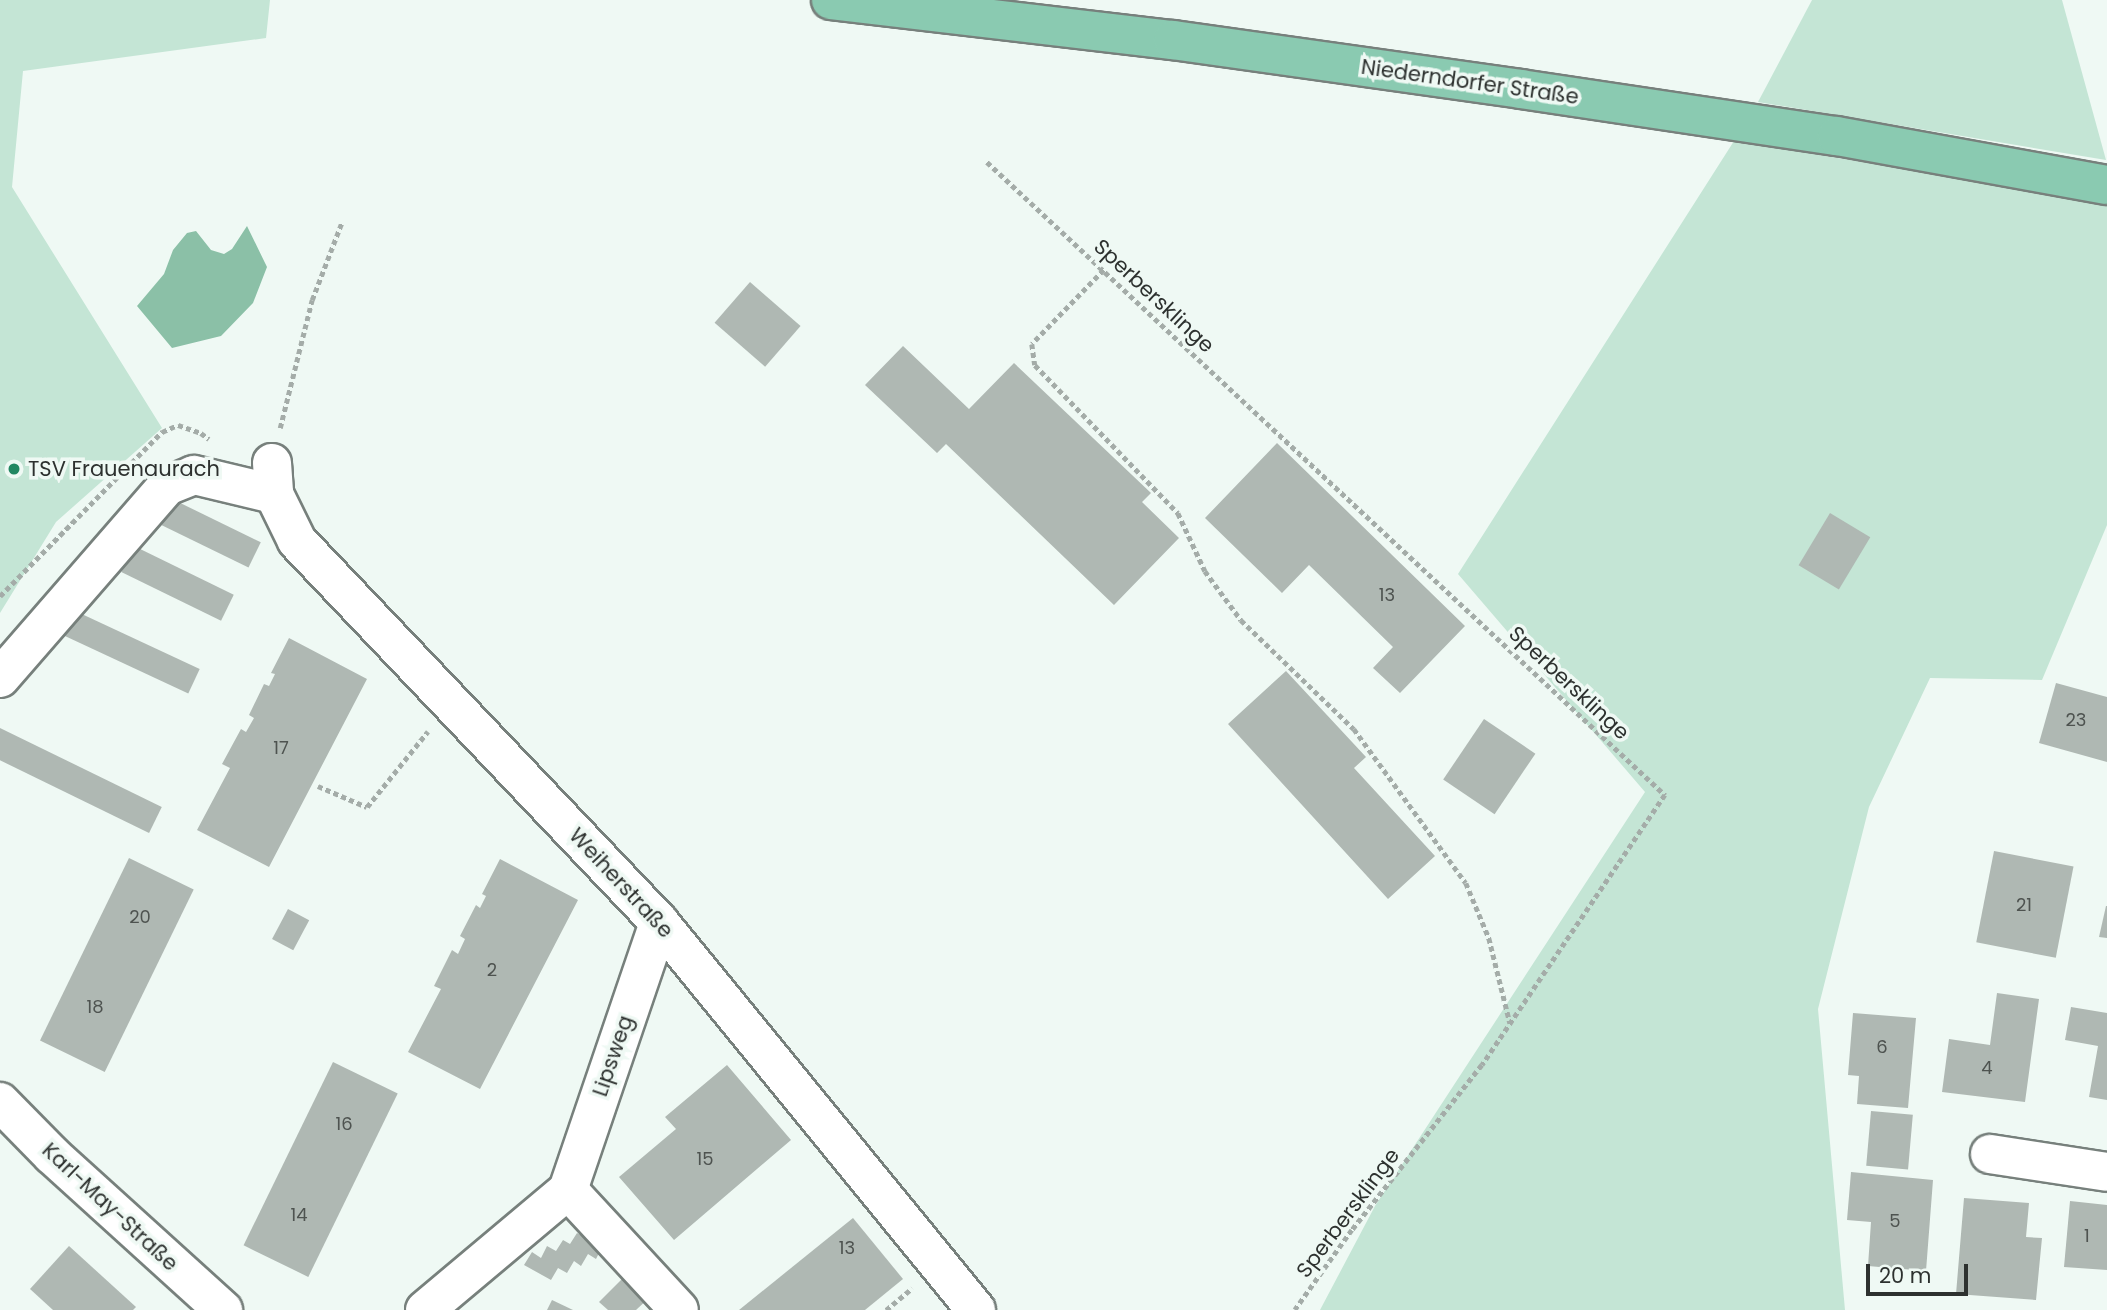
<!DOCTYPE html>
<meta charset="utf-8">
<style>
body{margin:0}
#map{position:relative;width:2107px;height:1310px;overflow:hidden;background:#eff9f4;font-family:Poppins,sans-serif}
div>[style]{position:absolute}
.green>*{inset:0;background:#c4e5d5}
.water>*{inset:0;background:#8bc0a7}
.building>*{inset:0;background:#afb8b3;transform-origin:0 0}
.path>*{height:4.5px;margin-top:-2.25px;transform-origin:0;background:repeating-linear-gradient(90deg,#a4aca8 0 5px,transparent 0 8.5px)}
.roads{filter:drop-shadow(2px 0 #77807c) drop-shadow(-2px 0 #77807c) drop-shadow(0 2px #77807c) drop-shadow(0 -2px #77807c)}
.minor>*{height:38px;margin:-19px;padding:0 19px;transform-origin:19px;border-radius:19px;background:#fff}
.major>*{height:38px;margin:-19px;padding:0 19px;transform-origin:19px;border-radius:19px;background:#8acab1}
.dots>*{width:19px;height:19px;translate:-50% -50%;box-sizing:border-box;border:4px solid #eff9f4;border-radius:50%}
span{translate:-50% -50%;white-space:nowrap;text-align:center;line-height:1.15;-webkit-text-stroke:7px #eff9f4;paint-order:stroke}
.number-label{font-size:18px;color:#4e5350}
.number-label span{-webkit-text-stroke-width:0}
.street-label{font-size:21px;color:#2d312f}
.poi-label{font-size:21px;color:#2d312f}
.left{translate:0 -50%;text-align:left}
.scale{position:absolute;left:1866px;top:1264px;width:102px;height:32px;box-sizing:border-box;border:4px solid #2d312f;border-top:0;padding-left:9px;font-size:21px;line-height:24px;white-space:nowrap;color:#2d312f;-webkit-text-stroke:5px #eff9f4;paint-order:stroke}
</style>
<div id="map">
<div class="green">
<div style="clip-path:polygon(0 0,270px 0,266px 38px,23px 71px,12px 187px,162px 428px,56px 522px,0 613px)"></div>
<div style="clip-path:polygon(1812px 0,2062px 0,2106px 160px,1758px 102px)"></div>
<div style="clip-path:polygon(1734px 141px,2107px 202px,2107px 525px,2042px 680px,1930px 678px,1869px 807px,1818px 1009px,1845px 1310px,1320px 1310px,1375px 1206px,1645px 792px,1458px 574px)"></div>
</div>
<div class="water">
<div style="clip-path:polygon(247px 226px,267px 267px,253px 303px,221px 336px,172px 348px,137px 306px,164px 274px,173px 250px,187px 233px,196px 231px,211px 250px,224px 254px,232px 249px)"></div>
</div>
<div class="building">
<div style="left:750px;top:282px;width:67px;height:54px;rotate:41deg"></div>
<div style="clip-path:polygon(903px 346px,969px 409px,1014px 363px,1151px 493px,1142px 502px,1179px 538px,1114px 605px,946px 444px,937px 453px,865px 385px)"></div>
<div style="clip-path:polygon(1277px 443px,1465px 626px,1400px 693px,1373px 668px,1393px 647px,1309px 565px,1282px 593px,1205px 518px)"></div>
<div style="left:170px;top:498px;width:101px;height:28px;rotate:26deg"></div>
<div style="left:1830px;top:513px;width:47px;height:61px;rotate:31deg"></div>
<div style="left:134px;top:546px;width:111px;height:29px;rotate:26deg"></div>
<div style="left:71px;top:609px;width:142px;height:27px;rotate:25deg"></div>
<div style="clip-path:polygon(289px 638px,367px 679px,269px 867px,197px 830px,230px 768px,222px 764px,241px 729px,246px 732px,254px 718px,249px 715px,264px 684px,269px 686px,275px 674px,271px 673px)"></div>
<div style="clip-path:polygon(1286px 671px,1366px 757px,1354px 768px,1435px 856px,1388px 899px,1228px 724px)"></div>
<div style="clip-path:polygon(2056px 683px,2107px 697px,2107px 762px,2039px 743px)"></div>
<div style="left:1484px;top:719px;width:62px;height:73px;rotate:34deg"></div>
<div style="left:0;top:728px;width:180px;height:29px;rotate:26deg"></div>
<div style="left:1994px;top:851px;width:81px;height:93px;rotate:11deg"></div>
<div style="left:129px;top:858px;width:72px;height:203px;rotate:26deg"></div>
<div style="clip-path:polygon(500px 859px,578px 900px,480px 1089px,408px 1052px,441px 989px,434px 986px,452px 950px,458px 954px,465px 939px,460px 936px,476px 905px,480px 908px,486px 896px,482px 894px)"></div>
<div style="clip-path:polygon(2106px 906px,2107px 906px,2107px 938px,2099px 937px)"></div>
<div style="left:288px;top:909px;width:24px;height:34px;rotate:28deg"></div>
<div style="clip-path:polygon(1997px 993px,2039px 999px,2025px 1102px,1942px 1092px,1949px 1039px,1990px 1045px)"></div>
<div style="clip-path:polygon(2071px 1007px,2107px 1013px,2107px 1100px,2089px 1097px,2098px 1046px,2065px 1040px)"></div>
<div style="clip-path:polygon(1853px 1013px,1916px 1018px,1908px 1108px,1857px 1104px,1859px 1076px,1848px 1075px)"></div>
<div style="left:333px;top:1062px;width:72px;height:204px;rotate:26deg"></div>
<div style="clip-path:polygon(727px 1065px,791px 1140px,674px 1240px,619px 1177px,676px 1129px,665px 1117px)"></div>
<div style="left:1871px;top:1111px;width:42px;height:55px;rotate:5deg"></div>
<div style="clip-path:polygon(1851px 1172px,1933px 1180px,1926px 1271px,1868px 1266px,1871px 1222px,1847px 1220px)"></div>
<div style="clip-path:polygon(1964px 1198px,2029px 1203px,2026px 1237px,2042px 1238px,2036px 1300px,1956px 1294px)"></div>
<div style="clip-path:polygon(2070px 1201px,2107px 1205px,2107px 1270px,2064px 1267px)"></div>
<div style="clip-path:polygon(853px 1218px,903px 1279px,865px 1310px,739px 1310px)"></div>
<div style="clip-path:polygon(577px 1233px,602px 1247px,596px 1259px,588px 1254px,581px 1266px,574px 1261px,567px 1273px,558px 1268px,551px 1280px,524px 1265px,532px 1252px,541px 1258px,547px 1246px,556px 1251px,563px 1240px,570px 1244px)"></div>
<div style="clip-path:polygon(69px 1246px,136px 1307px,133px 1310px,53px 1310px,30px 1289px)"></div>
<div style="clip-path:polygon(627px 1274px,650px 1297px,636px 1310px,608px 1310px,599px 1302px)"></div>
<div style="clip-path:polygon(552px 1300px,573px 1310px,547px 1310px)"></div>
</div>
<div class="path">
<div style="left:987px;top:162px;width:928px;rotate:43.03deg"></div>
<div style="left:1665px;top:795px;width:326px;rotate:124.1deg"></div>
<div style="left:1482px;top:1065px;width:210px;rotate:128.2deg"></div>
<div style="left:1352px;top:1230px;width:98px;rotate:125.5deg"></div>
<div style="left:1104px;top:270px;width:103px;rotate:134.2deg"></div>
<div style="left:1032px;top:344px;width:21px;rotate:82deg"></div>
<div style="left:1035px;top:365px;width:206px;rotate:46deg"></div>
<div style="left:1178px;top:513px;width:64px;rotate:65deg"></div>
<div style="left:1205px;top:571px;width:61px;rotate:53.7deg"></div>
<div style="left:1241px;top:620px;width:157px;rotate:44deg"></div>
<div style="left:1354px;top:729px;width:190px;rotate:54deg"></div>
<div style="left:1466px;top:883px;width:60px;rotate:67.3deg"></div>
<div style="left:1489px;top:938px;width:88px;rotate:76.1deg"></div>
<div style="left:280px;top:428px;width:132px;rotate:-76deg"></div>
<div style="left:312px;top:300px;width:84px;rotate:-69deg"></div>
<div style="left:0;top:596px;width:231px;rotate:-45.4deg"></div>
<div style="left:162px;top:432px;width:17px;rotate:-24deg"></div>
<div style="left:178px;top:425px;width:24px;rotate:19deg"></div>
<div style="left:201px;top:433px;width:10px;rotate:37deg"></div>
<div style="left:318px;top:786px;width:53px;rotate:23.2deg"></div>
<div style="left:367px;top:807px;width:97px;rotate:-51.2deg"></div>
<div style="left:886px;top:1310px;width:34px;rotate:-40deg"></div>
</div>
<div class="roads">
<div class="minor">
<div style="left:272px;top:463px;width:31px;rotate:86deg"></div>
<div style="left:274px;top:494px;width:52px;rotate:63.9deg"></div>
<div style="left:297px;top:541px;width:526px;rotate:46.46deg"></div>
<div style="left:659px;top:922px;width:501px;rotate:50.75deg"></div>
<div style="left:0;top:678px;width:254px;rotate:-49deg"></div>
<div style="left:167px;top:486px;width:29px;rotate:-22deg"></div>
<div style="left:194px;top:475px;width:82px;rotate:13.4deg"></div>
<div style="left:0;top:1102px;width:74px;rotate:45.5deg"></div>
<div style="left:52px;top:1155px;width:231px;rotate:42.2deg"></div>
<div style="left:1990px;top:1154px;width:118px;rotate:8.7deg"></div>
<div style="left:568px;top:1190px;width:163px;rotate:47.2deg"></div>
<div style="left:425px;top:1310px;width:187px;rotate:-40deg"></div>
<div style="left:568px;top:1190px;width:283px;rotate:-71.2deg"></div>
</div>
<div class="major">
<div style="left:831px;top:0;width:344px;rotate:6.7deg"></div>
<div style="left:1173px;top:40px;width:351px;rotate:8deg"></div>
<div style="left:1521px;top:89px;width:319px;rotate:8.5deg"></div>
<div style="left:1837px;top:136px;width:274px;rotate:10.3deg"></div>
</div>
</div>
<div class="dots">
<div style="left:14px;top:469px;background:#228762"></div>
</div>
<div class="number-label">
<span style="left:1387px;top:595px">13</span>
<span style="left:2076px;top:720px">23</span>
<span style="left:281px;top:748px">17</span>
<span style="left:2024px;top:905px">21</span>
<span style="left:140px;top:917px">20</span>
<span style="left:492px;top:970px">2</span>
<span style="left:95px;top:1007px">18</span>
<span style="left:1882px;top:1047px">6</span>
<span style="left:1987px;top:1068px">4</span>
<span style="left:344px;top:1124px">16</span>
<span style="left:705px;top:1159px">15</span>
<span style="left:299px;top:1215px">14</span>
<span style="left:1895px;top:1221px">5</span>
<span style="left:2087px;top:1236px">1</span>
<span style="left:847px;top:1248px">13</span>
</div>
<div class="street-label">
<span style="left:1470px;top:82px;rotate:8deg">Niederndorfer Straße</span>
<span style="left:1154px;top:296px;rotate:43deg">Sperbersklinge</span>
<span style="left:1569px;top:683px;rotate:43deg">Sperbersklinge</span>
<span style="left:621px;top:883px;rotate:47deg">Weiherstraße</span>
<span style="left:613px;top:1056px;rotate:-71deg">Lipsweg</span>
<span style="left:110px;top:1207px;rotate:43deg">Karl-May-Straße</span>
<span style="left:1348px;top:1213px;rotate:-53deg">Sperbersklinge</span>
</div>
<div class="poi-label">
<span class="left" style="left:28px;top:469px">TSV Frauenaurach</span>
</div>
<div class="scale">20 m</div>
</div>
